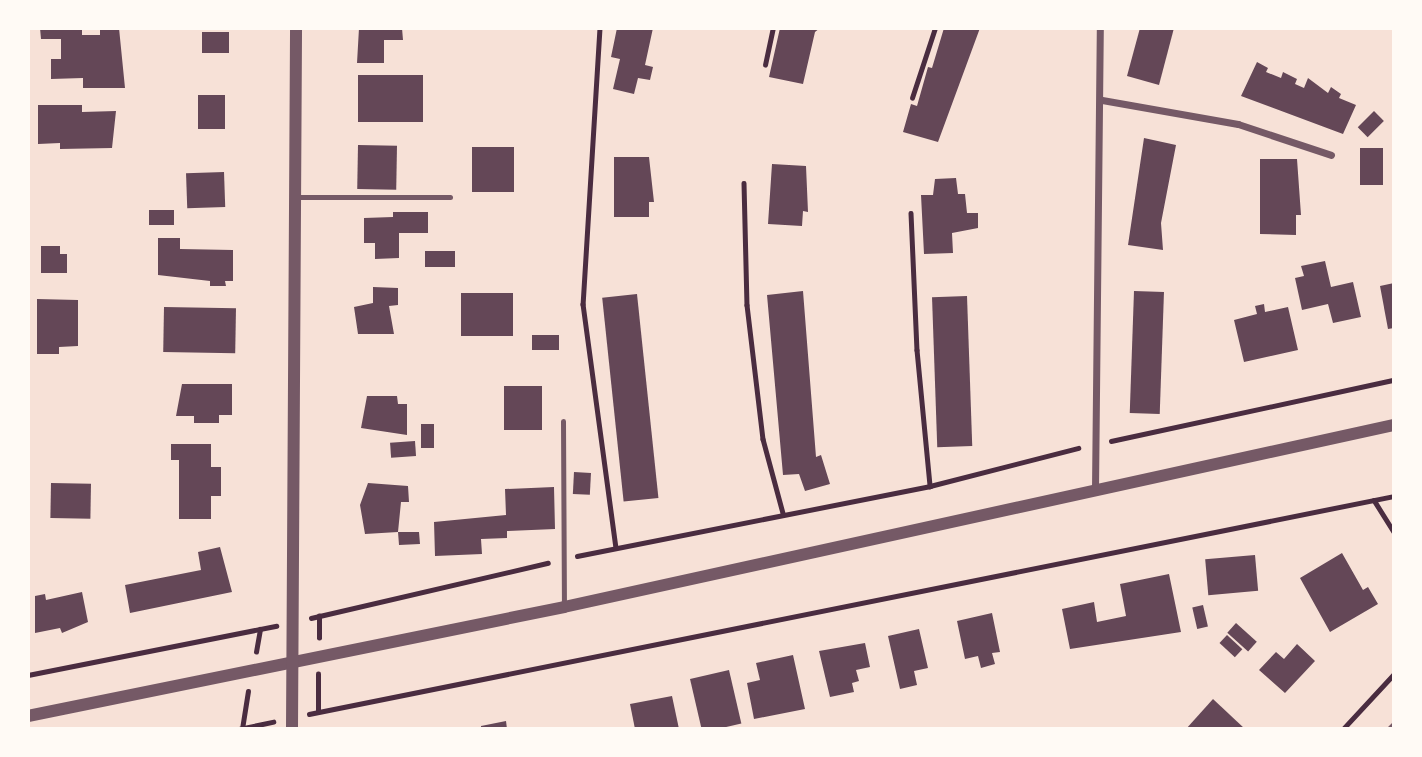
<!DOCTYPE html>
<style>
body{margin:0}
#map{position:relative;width:1422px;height:757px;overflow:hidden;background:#f7e1d7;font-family:"Fira Sans",sans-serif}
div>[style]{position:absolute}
.building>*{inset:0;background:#644757;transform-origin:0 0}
.path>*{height:4.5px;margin:-2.25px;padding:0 2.25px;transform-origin:2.25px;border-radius:2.25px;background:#4a2c40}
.service>*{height:5px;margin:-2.5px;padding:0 2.5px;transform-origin:2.5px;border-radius:2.5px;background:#755966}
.minor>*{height:7px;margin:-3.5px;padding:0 3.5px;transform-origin:3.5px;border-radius:3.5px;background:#755966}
.tertiary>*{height:12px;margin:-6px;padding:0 6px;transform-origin:6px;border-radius:6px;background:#755966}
span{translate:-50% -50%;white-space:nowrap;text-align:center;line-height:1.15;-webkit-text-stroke:5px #fffaf5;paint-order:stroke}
.frame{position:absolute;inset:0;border:30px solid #fffaf5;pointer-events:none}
</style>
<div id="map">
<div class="building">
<div style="clip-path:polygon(40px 28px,82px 28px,82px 35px,100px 35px,100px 28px,119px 28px,125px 88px,83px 88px,83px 78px,51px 79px,51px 59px,61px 59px,61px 39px,41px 39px)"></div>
<div style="clip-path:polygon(359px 28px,402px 28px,403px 40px,384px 40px,384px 63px,357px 63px)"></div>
<div style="clip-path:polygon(617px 28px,653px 28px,645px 65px,653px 67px,650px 80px,638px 78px,634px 94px,613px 89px,620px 59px,611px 57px)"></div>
<div style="clip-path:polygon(780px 28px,820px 28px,815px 32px,803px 84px,769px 77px)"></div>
<div style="clip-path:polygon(944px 28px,980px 28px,938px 142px,903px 132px,911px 104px,917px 106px,928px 67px,932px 68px)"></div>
<div style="clip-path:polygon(1140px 28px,1174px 28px,1159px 85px,1127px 76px)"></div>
<div style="left:202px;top:32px;width:27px;height:21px"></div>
<div style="clip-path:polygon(1257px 62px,1268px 68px,1266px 72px,1281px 78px,1283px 72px,1297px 79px,1295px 84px,1304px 88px,1308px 78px,1328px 93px,1331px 87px,1341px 94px,1339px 98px,1356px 105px,1343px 134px,1241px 96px)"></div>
<div style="left:358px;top:75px;width:65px;height:47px"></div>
<div style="left:198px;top:95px;width:27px;height:34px"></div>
<div style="clip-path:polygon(38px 105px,82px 105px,82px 112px,116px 111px,112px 148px,60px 149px,60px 143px,38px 144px)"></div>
<div style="left:1374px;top:111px;width:14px;height:23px;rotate:45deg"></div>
<div style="clip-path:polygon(1144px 138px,1176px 145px,1161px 223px,1163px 250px,1128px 245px)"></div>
<div style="left:358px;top:145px;width:39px;height:44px;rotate:1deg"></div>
<div style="left:514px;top:147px;width:45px;height:42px;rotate:90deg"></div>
<div style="left:1360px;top:148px;width:23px;height:37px"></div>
<div style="clip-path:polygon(614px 157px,649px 157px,654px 202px,649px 202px,649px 217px,614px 217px)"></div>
<div style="clip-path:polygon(1260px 159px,1297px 159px,1301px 215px,1296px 215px,1296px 235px,1260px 234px)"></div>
<div style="clip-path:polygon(772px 164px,806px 166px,808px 212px,803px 211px,802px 226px,768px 224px)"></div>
<div style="left:224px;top:172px;width:35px;height:38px;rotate:88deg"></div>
<div style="clip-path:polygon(956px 178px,958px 194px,965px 194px,967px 213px,978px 213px,978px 228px,952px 233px,953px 253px,924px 254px,921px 195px,933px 195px,935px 179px)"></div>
<div style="left:174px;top:210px;width:15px;height:25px;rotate:90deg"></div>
<div style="clip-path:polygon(393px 212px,428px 212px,428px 233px,399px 233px,399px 258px,375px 259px,375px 243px,364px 243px,364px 218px,393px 217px)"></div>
<div style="clip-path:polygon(158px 238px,180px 238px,180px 249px,233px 250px,233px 281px,225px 281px,226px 286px,210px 286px,210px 281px,158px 275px)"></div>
<div style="clip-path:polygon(41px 246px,60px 246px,60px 254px,67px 254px,67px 273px,41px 273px)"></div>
<div style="left:425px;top:251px;width:30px;height:16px"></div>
<div style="clip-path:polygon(1325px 261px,1331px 287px,1353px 282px,1361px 317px,1333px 323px,1328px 304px,1302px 310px,1295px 278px,1304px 276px,1301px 266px)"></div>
<div style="clip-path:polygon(1394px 283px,1394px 328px,1388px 329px,1380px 286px)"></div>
<div style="clip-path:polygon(373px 287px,398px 288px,398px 305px,389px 306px,394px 334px,358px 334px,354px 307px,373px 303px)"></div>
<div style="clip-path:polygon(803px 291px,816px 457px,821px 455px,830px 484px,805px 491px,799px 474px,783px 475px,767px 295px)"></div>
<div style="left:1134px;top:291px;width:30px;height:122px;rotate:2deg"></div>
<div style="left:461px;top:293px;width:52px;height:43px"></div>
<div style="left:637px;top:294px;width:205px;height:35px;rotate:84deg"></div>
<div style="left:967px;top:296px;width:150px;height:35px;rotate:88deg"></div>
<div style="clip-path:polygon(37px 299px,78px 300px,78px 346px,59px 347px,59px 354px,37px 354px)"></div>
<div style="clip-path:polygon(1264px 304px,1265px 312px,1288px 307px,1298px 350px,1244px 362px,1234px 320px,1257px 314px,1255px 306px)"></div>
<div style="left:164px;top:307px;width:72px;height:45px;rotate:1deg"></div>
<div style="left:532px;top:335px;width:27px;height:15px"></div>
<div style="clip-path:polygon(182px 384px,232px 384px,232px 415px,219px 415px,219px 423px,194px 423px,194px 416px,176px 416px)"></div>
<div style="left:504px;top:386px;width:38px;height:44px"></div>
<div style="clip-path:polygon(367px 396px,397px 396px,398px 404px,407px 404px,407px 435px,361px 428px)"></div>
<div style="left:421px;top:424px;width:13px;height:24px"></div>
<div style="left:415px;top:441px;width:15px;height:25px;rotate:86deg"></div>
<div style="clip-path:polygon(171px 444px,211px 444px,211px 467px,221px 467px,221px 496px,211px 496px,211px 519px,179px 519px,179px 460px,171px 460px)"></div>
<div style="left:574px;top:472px;width:17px;height:22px;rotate:3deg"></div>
<div style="left:51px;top:483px;width:40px;height:35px;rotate:1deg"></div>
<div style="clip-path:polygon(368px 483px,408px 486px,409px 502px,401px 502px,398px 532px,419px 532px,420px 544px,399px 545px,398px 532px,365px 534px,360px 505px)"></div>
<div style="clip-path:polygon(554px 487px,555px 529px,507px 531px,507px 538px,481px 539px,482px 554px,435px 556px,434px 522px,506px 515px,505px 489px)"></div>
<div style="clip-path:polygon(220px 547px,232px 592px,130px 613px,125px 585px,201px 570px,198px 552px)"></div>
<div style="clip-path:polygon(1342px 553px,1363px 590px,1368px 587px,1378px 604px,1330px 632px,1300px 578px)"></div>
<div style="left:1255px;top:555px;width:36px;height:50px;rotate:85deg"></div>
<div style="clip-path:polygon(1169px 574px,1181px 632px,1070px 649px,1062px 609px,1094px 602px,1097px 622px,1126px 616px,1120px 584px)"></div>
<div style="clip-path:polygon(82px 592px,88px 622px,62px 633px,60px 628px,35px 633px,35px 596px,45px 594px,46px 600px)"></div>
<div style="left:1203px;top:605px;width:22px;height:11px;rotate:77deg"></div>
<div style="clip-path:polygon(992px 613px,1000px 652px,992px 653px,995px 664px,981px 668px,978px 656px,965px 659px,957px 621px)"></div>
<div style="left:1236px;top:623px;width:28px;height:13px;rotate:42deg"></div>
<div style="clip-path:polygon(919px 629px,928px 668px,914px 671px,917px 685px,900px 689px,888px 636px)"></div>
<div style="left:1227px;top:635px;width:21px;height:11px;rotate:43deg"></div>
<div style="clip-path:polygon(865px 643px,870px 667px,856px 670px,859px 681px,852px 683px,854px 692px,830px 697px,819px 651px)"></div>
<div style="clip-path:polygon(1297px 644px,1315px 661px,1285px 693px,1259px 670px,1276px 652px,1284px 659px)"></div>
<div style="clip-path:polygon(793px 655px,805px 709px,754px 719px,747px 683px,760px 680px,756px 663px)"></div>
<div style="left:729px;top:670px;width:55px;height:40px;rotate:77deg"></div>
<div style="clip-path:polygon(672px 696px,679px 729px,635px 729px,630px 704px)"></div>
<div style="clip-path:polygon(1213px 699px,1245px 729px,1186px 729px)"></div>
<div style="clip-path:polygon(506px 721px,507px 729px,481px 729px,481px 726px)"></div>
</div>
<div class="path">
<div style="left:600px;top:28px;width:277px;rotate:93.5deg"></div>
<div style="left:583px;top:304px;width:246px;rotate:82.3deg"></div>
<div style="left:765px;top:65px;width:38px;rotate:-78deg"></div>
<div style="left:912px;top:98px;width:74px;rotate:-71.8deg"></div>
<div style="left:744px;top:183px;width:122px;rotate:88.6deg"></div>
<div style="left:747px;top:305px;width:135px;rotate:83.2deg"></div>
<div style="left:763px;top:439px;width:77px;rotate:74.9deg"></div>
<div style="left:911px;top:213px;width:137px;rotate:87.5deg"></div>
<div style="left:917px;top:350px;width:137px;rotate:84.5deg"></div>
<div style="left:1111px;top:441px;width:289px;rotate:-12.2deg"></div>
<div style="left:1374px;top:500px;width:38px;rotate:58deg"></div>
<div style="left:577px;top:556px;width:360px;rotate:-11.2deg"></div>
<div style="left:930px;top:486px;width:153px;rotate:-14.4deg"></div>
<div style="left:311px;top:618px;width:243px;rotate:-13.1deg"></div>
<div style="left:319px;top:638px;width:22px;rotate:-90deg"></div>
<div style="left:256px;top:652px;width:23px;rotate:-80deg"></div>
<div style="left:28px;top:675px;width:253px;rotate:-11.2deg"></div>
<div style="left:318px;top:712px;width:38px;rotate:-90deg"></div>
<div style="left:309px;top:714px;width:1107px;rotate:-11.36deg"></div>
<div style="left:239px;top:729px;width:35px;rotate:-12deg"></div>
<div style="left:242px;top:729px;width:38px;rotate:-81deg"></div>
<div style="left:1343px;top:729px;width:75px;rotate:-47.2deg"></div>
</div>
<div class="service">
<div style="left:296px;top:197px;width:154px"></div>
<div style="left:563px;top:421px;width:186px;rotate:89.7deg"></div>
</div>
<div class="minor">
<div style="left:1102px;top:100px;width:138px;rotate:10deg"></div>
<div style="left:1238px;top:124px;width:98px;rotate:18.4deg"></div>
<div style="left:1095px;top:489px;width:461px;rotate:-89.4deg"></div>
<div style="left:1390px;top:729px;width:6px;rotate:-45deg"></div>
</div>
<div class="tertiary">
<div style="left:28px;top:716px;width:547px;rotate:-11.49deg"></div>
<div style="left:564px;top:607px;width:850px;rotate:-12.37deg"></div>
<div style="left:292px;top:729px;width:701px;rotate:-89.67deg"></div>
</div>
<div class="frame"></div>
</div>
